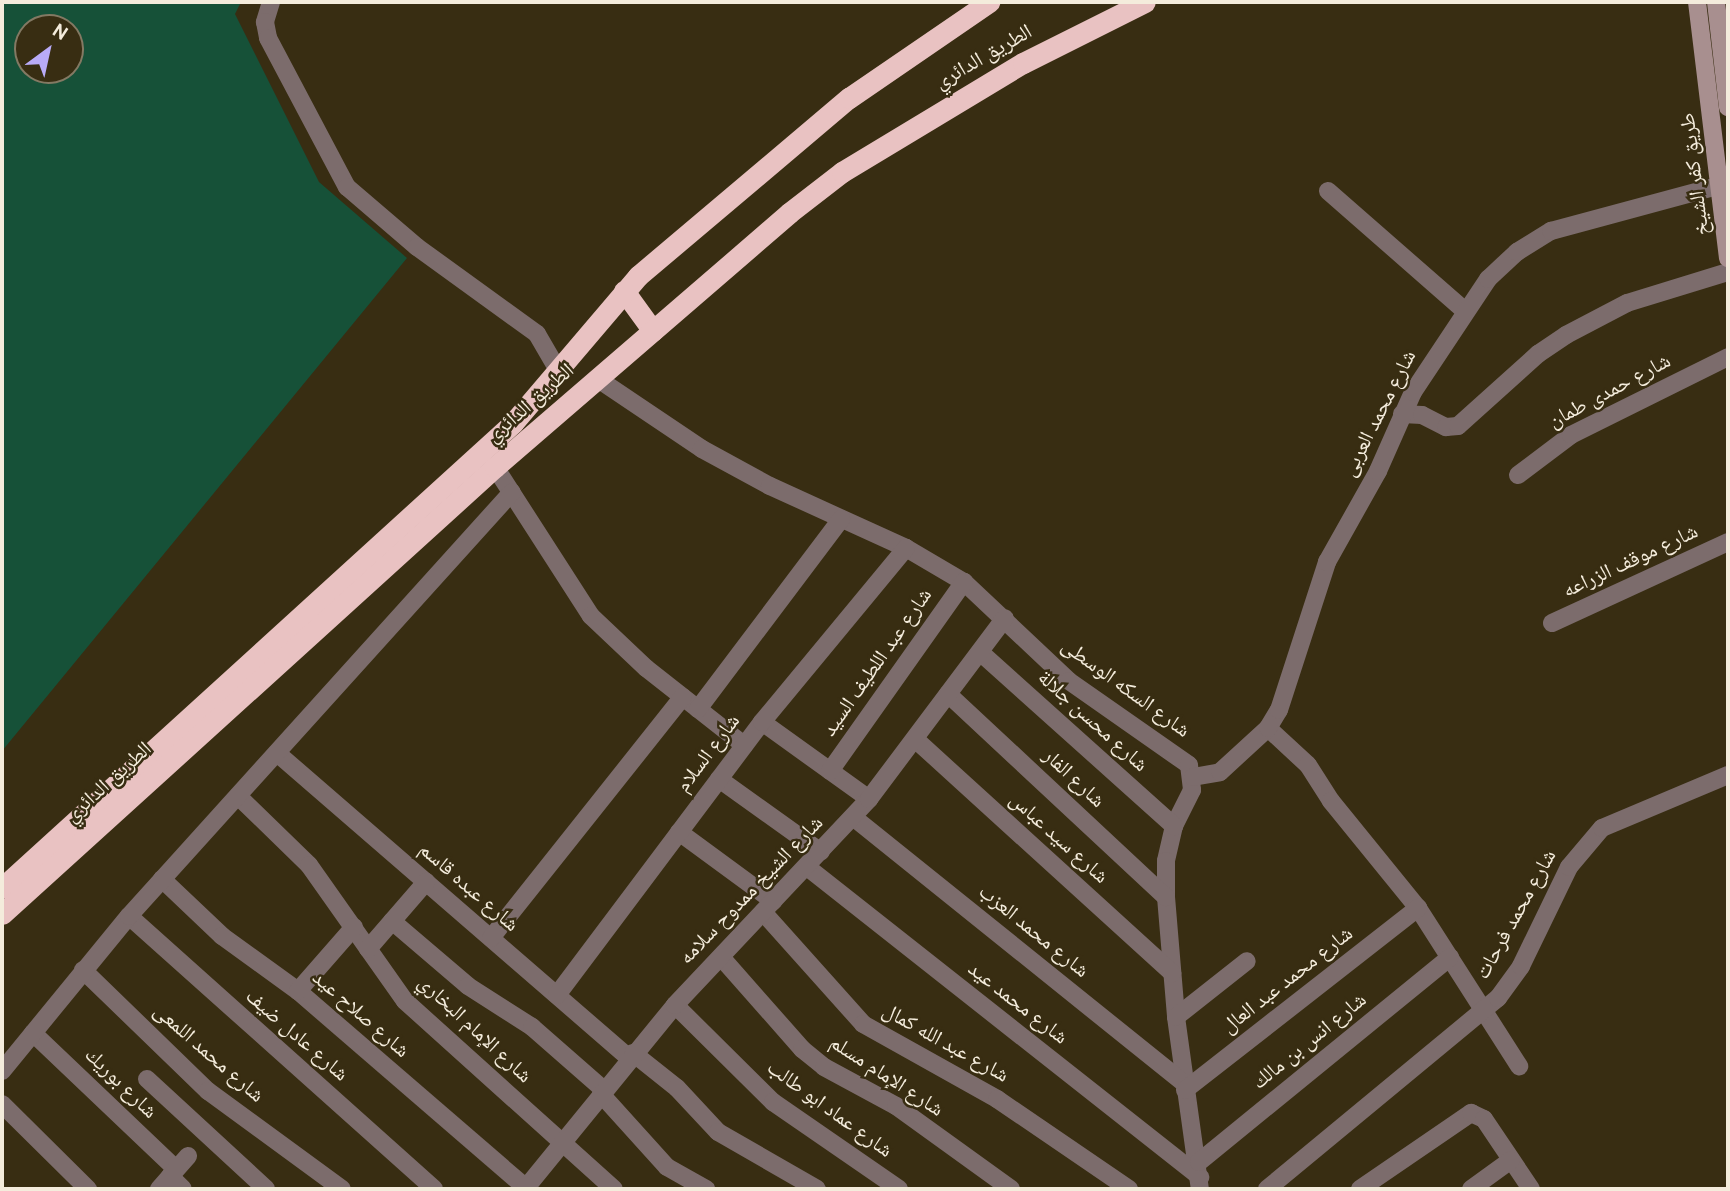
<!DOCTYPE html>
<meta charset="utf-8">
<style>
body{margin:0}
#map{position:relative;width:1730px;height:1191px;overflow:hidden;background:#382d12;font-family:Overpass,"Noto Naskh Arabic",sans-serif}
div>[style]{position:absolute}
.green>*{inset:0;background:#165138}
.street>*{height:18px;margin:-9px;padding:0 9px;transform-origin:9px;border-radius:9px;background:#7c6c6c}
.secondary>*{height:18px;margin:-9px;padding:0 9px;transform-origin:9px;border-radius:9px;background:#a88f8f}
.highway>*{height:21px;margin:-10.5px;padding:0 10.5px;transform-origin:10.5px;border-radius:10.5px;background:#e9c2c2}
span{translate:-50% -50%;white-space:nowrap;text-align:center;line-height:1.15;-webkit-text-stroke:5px #382d12;paint-order:stroke}
.street-label{font-size:21px;color:#f4ecdc}
.frame{position:absolute;inset:0;border:4px solid #f4ecdc;pointer-events:none}
.north{position:absolute;left:14px;top:14px;width:70px;height:70px;box-sizing:border-box;background:#382d12;border:2px solid #837963;border-radius:50%;rotate:33deg;font-size:19px;font-weight:700;line-height:28px;text-align:center;color:#f4ecdc}
.north::after{content:'';display:block;margin:auto;width:24px;height:32px;background:#b9abf7;clip-path:polygon(50% 0,100% 100%,50% 72%,0 100%)}
</style>
<div id="map">
<div class="green">
<div style="clip-path:polygon(evenodd,2px 2px,241px 2px,235px 14px,319px 182px,407px 258px,2px 751px,2px 2px,28px 28px,70px 28px,70px 70px,28px 70px,28px 28px)"></div>
</div>
<div class="street">
<div style="left:271px;top:2px;width:21px;rotate:107deg"></div>
<div style="left:265px;top:22px;width:16px;rotate:79deg"></div>
<div style="left:268px;top:38px;width:169px;rotate:62.1deg"></div>
<div style="left:347px;top:187px;width:92px;rotate:40.6deg"></div>
<div style="left:417px;top:247px;width:148px;rotate:35.9deg"></div>
<div style="left:537px;top:334px;width:44px;rotate:59.9deg"></div>
<div style="left:1328px;top:191px;width:182px;rotate:41.2deg"></div>
<div style="left:598px;top:379px;width:125px;rotate:33.9deg"></div>
<div style="left:702px;top:449px;width:77px;rotate:28.6deg"></div>
<div style="left:770px;top:486px;width:149px;rotate:24.5deg"></div>
<div style="left:906px;top:548px;width:67px;rotate:30.4deg"></div>
<div style="left:964px;top:582px;width:144px;rotate:43.3deg"></div>
<div style="left:1069px;top:681px;width:146px;rotate:35deg"></div>
<div style="left:1189px;top:765px;width:25px;rotate:83deg"></div>
<div style="left:1192px;top:790px;width:40px;rotate:116.6deg"></div>
<div style="left:1174px;top:826px;width:36px;rotate:103deg"></div>
<div style="left:1166px;top:861px;width:36px;rotate:90deg"></div>
<div style="left:1166px;top:897px;width:120px;rotate:85.2deg"></div>
<div style="left:1176px;top:1017px;width:174px;rotate:82.1deg"></div>
<div style="left:1402px;top:414px;width:20px;rotate:3deg"></div>
<div style="left:1422px;top:415px;width:27px;rotate:27deg"></div>
<div style="left:1446px;top:427px;width:12px;rotate:-5deg"></div>
<div style="left:1458px;top:426px;width:108px;rotate:-42deg"></div>
<div style="left:1538px;top:354px;width:34px;rotate:-34deg"></div>
<div style="left:1566px;top:335px;width:69px;rotate:-27.7deg"></div>
<div style="left:1627px;top:303px;width:106px;rotate:-17.1deg"></div>
<div style="left:495px;top:467px;width:177px;rotate:57.2deg"></div>
<div style="left:591px;top:616px;width:76px;rotate:43.4deg"></div>
<div style="left:646px;top:668px;width:125px;rotate:38.2deg"></div>
<div style="left:1518px;top:475px;width:66px;rotate:-37deg"></div>
<div style="left:1571px;top:435px;width:175px;rotate:-26.4deg"></div>
<div style="left:1552px;top:623px;width:194px;rotate:-24.7deg"></div>
<div style="left:980px;top:652px;width:261px;rotate:41.9deg"></div>
<div style="left:948px;top:694px;width:298px;rotate:43deg"></div>
<div style="left:698px;top:709px;width:238px;rotate:-53deg"></div>
<div style="left:762px;top:722px;width:132px;rotate:35.7deg"></div>
<div style="left:1268px;top:728px;width:54px;rotate:42.8deg"></div>
<div style="left:1308px;top:765px;width:43px;rotate:57.4deg"></div>
<div style="left:1331px;top:801px;width:138px;rotate:50.9deg"></div>
<div style="left:1418px;top:908px;width:188px;rotate:57.4deg"></div>
<div style="left:915px;top:739px;width:348px;rotate:42.3deg"></div>
<div style="left:277px;top:753px;width:466px;rotate:40.9deg"></div>
<div style="left:830px;top:771px;width:232px;rotate:-54.7deg"></div>
<div style="left:1193px;top:777px;width:27px;rotate:-10deg"></div>
<div style="left:1220px;top:772px;width:65px;rotate:-42.5deg"></div>
<div style="left:1268px;top:728px;width:21px;rotate:-59deg"></div>
<div style="left:1279px;top:710px;width:156px;rotate:-72deg"></div>
<div style="left:1327px;top:562px;width:104px;rotate:-60.7deg"></div>
<div style="left:1378px;top:471px;width:86px;rotate:-66.1deg"></div>
<div style="left:1413px;top:392px;width:136px;rotate:-56.4deg"></div>
<div style="left:1488px;top:279px;width:40px;rotate:-43deg"></div>
<div style="left:1517px;top:252px;width:40px;rotate:-32deg"></div>
<div style="left:1551px;top:231px;width:176px;rotate:-15.1deg"></div>
<div style="left:719px;top:779px;width:125px;rotate:35.6deg"></div>
<div style="left:238px;top:796px;width:99px;rotate:44.2deg"></div>
<div style="left:309px;top:865px;width:166px;rotate:54.8deg"></div>
<div style="left:405px;top:1001px;width:281px;rotate:42deg"></div>
<div style="left:853px;top:817px;width:425px;rotate:38.8deg"></div>
<div style="left:679px;top:832px;width:117px;rotate:36.3deg"></div>
<div style="left:807px;top:867px;width:501px;rotate:38.27deg"></div>
<div style="left:162px;top:879px;width:83px;rotate:43.5deg"></div>
<div style="left:222px;top:936px;width:94px;rotate:35.9deg"></div>
<div style="left:298px;top:991px;width:301px;rotate:40.8deg"></div>
<div style="left:763px;top:912px;width:150px;rotate:48.2deg"></div>
<div style="left:863px;top:1024px;width:154px;rotate:29.2deg"></div>
<div style="left:997px;top:1099px;width:160px;rotate:34.3deg"></div>
<div style="left:129px;top:916px;width:409px;rotate:41.8deg"></div>
<div style="left:392px;top:921px;width:100px;rotate:40.5deg"></div>
<div style="left:468px;top:986px;width:76px;rotate:32.6deg"></div>
<div style="left:532px;top:1027px;width:96px;rotate:41.2deg"></div>
<div style="left:491px;top:938px;width:308px;rotate:-51.5deg"></div>
<div style="left:368px;top:949px;width:89px;rotate:-49.1deg"></div>
<div style="left:721px;top:957px;width:123px;rotate:48.6deg"></div>
<div style="left:802px;top:1049px;width:28px;rotate:39deg"></div>
<div style="left:824px;top:1067px;width:82px;rotate:28.4deg"></div>
<div style="left:896px;top:1106px;width:142px;rotate:35.8deg"></div>
<div style="left:83px;top:970px;width:174px;rotate:44.1deg"></div>
<div style="left:208px;top:1091px;width:166px;rotate:36.2deg"></div>
<div style="left:298px;top:991px;width:85px;rotate:-48.8deg"></div>
<div style="left:557px;top:995px;width:341px;rotate:-53.1deg"></div>
<div style="left:762px;top:722px;width:226px;rotate:-50.4deg"></div>
<div style="left:675px;top:1005px;width:138px;rotate:44.7deg"></div>
<div style="left:773px;top:1102px;width:153px;rotate:34.6deg"></div>
<div style="left:1176px;top:1017px;width:90px;rotate:-38.3deg"></div>
<div style="left:33px;top:1033px;width:197px;rotate:43.6deg"></div>
<div style="left:633px;top:1053px;width:56px;rotate:38.5deg"></div>
<div style="left:677px;top:1088px;width:60px;rotate:47deg"></div>
<div style="left:718px;top:1132px;width:114px;rotate:29.9deg"></div>
<div style="left:2px;top:1071px;width:200px;rotate:-50.7deg"></div>
<div style="left:129px;top:916px;width:571px;rotate:-47.91deg"></div>
<div style="left:147px;top:1079px;width:162px;rotate:42.7deg"></div>
<div style="left:1185px;top:1090px;width:296px;rotate:-38deg"></div>
<div style="left:601px;top:1094px;width:98px;rotate:47.9deg"></div>
<div style="left:667px;top:1167px;width:45px;rotate:29.4deg"></div>
<div style="left:2px;top:1104px;width:121px;rotate:44.7deg"></div>
<div style="left:1199px;top:1162px;width:324px;rotate:-39.2deg"></div>
<div style="left:170px;top:1176px;width:18px;rotate:45deg"></div>
<div style="left:159px;top:1189px;width:44px;rotate:-48.7deg"></div>
<div style="left:525px;top:1189px;width:237px;rotate:-50.8deg"></div>
<div style="left:675px;top:1005px;width:283px;rotate:-46.7deg"></div>
<div style="left:869px;top:799px;width:226px;rotate:-53.1deg"></div>
<div style="left:1267px;top:1189px;width:300px;rotate:-39.6deg"></div>
<div style="left:1498px;top:998px;width:39px;rotate:-54deg"></div>
<div style="left:1521px;top:966px;width:110px;rotate:-64.1deg"></div>
<div style="left:1569px;top:867px;width:51px;rotate:-49.8deg"></div>
<div style="left:1602px;top:828px;width:137px;rotate:-22.8deg"></div>
<div style="left:1360px;top:1189px;width:135px;rotate:-34.4deg"></div>
<div style="left:1471px;top:1113px;width:14px;rotate:25deg"></div>
<div style="left:1484px;top:1119px;width:84px;rotate:56.1deg"></div>
<div style="left:1471px;top:1189px;width:49px;rotate:-35.9deg"></div>
</div>
<div class="secondary">
<div style="left:1697px;top:2px;width:258px;rotate:83.1deg"></div>
<div style="left:1716px;top:2px;width:106px;rotate:83.5deg"></div>
</div>
<div class="highway">
<div style="left:624px;top:291px;width:49px;rotate:54.1deg"></div>
<div style="left:2px;top:888px;width:691px;rotate:-42.3deg"></div>
<div style="left:513px;top:423px;width:193px;rotate:-49.6deg"></div>
<div style="left:638px;top:276px;width:276px;rotate:-40.2deg"></div>
<div style="left:849px;top:98px;width:170px;rotate:-34.4deg"></div>
<div style="left:2px;top:914px;width:665px;rotate:-42.2deg"></div>
<div style="left:495px;top:467px;width:389px;rotate:-40.8deg"></div>
<div style="left:789px;top:213px;width:67px;rotate:-37.7deg"></div>
<div style="left:842px;top:172px;width:211px;rotate:-31.1deg"></div>
<div style="left:1023px;top:63px;width:136px;rotate:-26.6deg"></div>
</div>
<div class="street-label">
<span style="left:984px;top:58px;rotate:-30deg">الطريق الدائري</span>
<span style="left:1696px;top:174px;rotate:-97deg">طريق كفر الشيخ</span>
<span style="left:1610px;top:392px;rotate:-28deg">شارع حمدى طمان</span>
<span style="left:531px;top:404px;rotate:-41deg">الطريق الدائري</span>
<span style="left:1380px;top:414px;rotate:-63deg">شارع محمد العربى</span>
<span style="left:1631px;top:562px;rotate:-25deg">شارع موقف الزراعه</span>
<span style="left:878px;top:663px;rotate:-55deg">شارع عبد اللطيف السيد</span>
<span style="left:1125px;top:689px;rotate:36deg">شارع السكه الوسطى</span>
<span style="left:1092px;top:722px;rotate:42deg">شارع محسن جلالة</span>
<span style="left:709px;top:754px;rotate:-53deg">شارع السلام</span>
<span style="left:1073px;top:779px;rotate:43deg">شارع الفار</span>
<span style="left:109px;top:783px;rotate:-42deg">الطريق الدائري</span>
<span style="left:1058px;top:839px;rotate:42deg">شارع سيد عباس</span>
<span style="left:468px;top:888px;rotate:41deg">شارع عبده قاسم</span>
<span style="left:752px;top:891px;rotate:-46deg">شارع الشيخ ممدوح سلامه</span>
<span style="left:1517px;top:915px;rotate:-61deg">شارع محمد فرحات</span>
<span style="left:1033px;top:932px;rotate:39deg">شارع محمد العزب</span>
<span style="left:1288px;top:981px;rotate:-38deg">شارع محمد عبد العال</span>
<span style="left:1017px;top:1004px;rotate:38deg">شارع محمد عيد</span>
<span style="left:360px;top:1015px;rotate:41deg">شارع صلاح عيد</span>
<span style="left:474px;top:1030px;rotate:43deg">شارع الإمام البخاري</span>
<span style="left:296px;top:1036px;rotate:41deg">شارع عادل ضيف</span>
<span style="left:1310px;top:1042px;rotate:-39deg">شارع انس بن مالك</span>
<span style="left:945px;top:1044px;rotate:29deg">شارع عبد الله كمال</span>
<span style="left:208px;top:1054px;rotate:41deg">شارع محمد اللمعى</span>
<span style="left:886px;top:1077px;rotate:33deg">شارع الإمام مسلم</span>
<span style="left:120px;top:1084px;rotate:44deg">شارع بوريك</span>
<span style="left:829px;top:1110px;rotate:36deg">شارع عماد ابو طالب</span>
</div>
<div class="frame"></div>
<div class="north">N</div>
</div>
